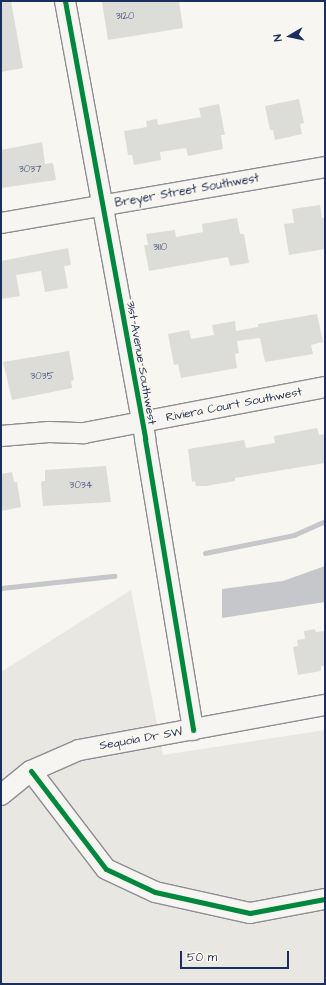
<!DOCTYPE html>
<style>
body{margin:0}
#map{position:relative;width:326px;height:985px;overflow:hidden;background:#f8f6f0;font-family:"Architects Daughter",sans-serif}
div>[style]{position:absolute}
.green>*{inset:0;background:#e8e7e2}
.water>*{inset:0;background:#c5c7cb}
.stream>*{height:4.5px;margin:-2.25px;padding:0 2.25px;transform-origin:2.25px;border-radius:2.25px;background:#c5c7cb}
.building>*{inset:0;background:#dcdcd9}
.roads{filter:drop-shadow(1px 0 #8b8e94) drop-shadow(-1px 0 #8b8e94) drop-shadow(0 1px #8b8e94) drop-shadow(0 -1px #8b8e94)}
.minor>*{height:20px;margin:-10px;padding:0 10px;transform-origin:10px;border-radius:10px;background:#f6f5f1}
.cycleway>*{height:5px;margin:-2.5px;padding:0 2.5px;transform-origin:2.5px;border-radius:2.5px;background:#00873e}
span{translate:-50% -50%;white-space:nowrap;text-align:center;line-height:1.15;-webkit-text-stroke:3.5px #fbf7ec;paint-order:stroke}
.number-label{font-size:10px;color:#4b5a7d}
.number-label span{-webkit-text-stroke-width:0}
.street-label{font-size:12px;color:#1b2f5e}
.frame{position:absolute;inset:0;border:2px solid #1b2f5e;pointer-events:none}
.north{position:absolute;left:270px;top:16px;width:40px;height:40px;-webkit-text-stroke:3px #fbf7ec;paint-order:stroke;rotate:261deg;font-size:11px;font-weight:700;line-height:16px;text-align:center;color:#1b2f5e}
.north::after{content:'';display:block;margin:auto;width:14px;height:18px;background:#1b2f5e;clip-path:polygon(50% 0,100% 100%,50% 72%,0 100%)}
.scale{position:absolute;left:180px;top:951px;width:109px;height:18px;box-sizing:border-box;border:2px solid #1b2f5e;border-top:0;padding-left:5px;font-size:12px;line-height:14px;white-space:nowrap;color:#1b2f5e;-webkit-text-stroke:3px #fbf7ec;paint-order:stroke}
</style>
<div id="map">
<div class="green">
<div style="clip-path:polygon(131px 590px,163px 755px,325px 730px,325px 984px,1px 984px,1px 672px)"></div>
</div>
<div class="water">
<div style="clip-path:polygon(325px 566px,325px 602px,222px 618px,222px 589px,283px 581px)"></div>
</div>
<div class="stream">
<div style="left:205px;top:553px;width:91px;rotate:-11.4deg"></div>
<div style="left:294px;top:535px;width:34px;rotate:-24deg"></div>
<div style="left:1px;top:588px;width:114px;rotate:-6.1deg"></div>
</div>
<div class="building">
<div style="clip-path:polygon(1px 1px,11px 1px,23px 68px,1px 72px)"></div>
<div style="clip-path:polygon(110px 1px,179px 1px,183px 28px,108px 40px,102px 2px)"></div>
<div style="clip-path:polygon(299px 99px,304px 123px,300px 124px,302px 134px,275px 140px,273px 130px,270px 130px,265px 106px)"></div>
<div style="clip-path:polygon(219px 104px,225px 135px,221px 135px,223px 149px,188px 156px,186px 148px,160px 152px,161px 160px,134px 165px,132px 155px,128px 155px,124px 131px,147px 127px,146px 121px,157px 119px,158px 125px,201px 117px,199px 108px)"></div>
<div style="clip-path:polygon(42px 142px,45px 164px,53px 163px,56px 180px,1px 188px,1px 150px)"></div>
<div style="clip-path:polygon(320px 205px,322px 218px,325px 218px,325px 249px,289px 255px,284px 224px,294px 223px,292px 209px)"></div>
<div style="clip-path:polygon(237px 218px,240px 234px,244px 234px,249px 263px,230px 266px,228px 257px,149px 271px,144px 245px,148px 245px,146px 234px,175px 230px,176px 237px,203px 232px,202px 224px)"></div>
<div style="clip-path:polygon(68px 248px,71px 265px,64px 266px,68px 288px,45px 292px,41px 271px,16px 275px,20px 296px,1px 299px,1px 261px)"></div>
<div style="clip-path:polygon(317px 314px,323px 342px,311px 345px,313px 354px,265px 362px,260px 338px,237px 341px,239px 353px,235px 354px,237px 368px,181px 378px,178px 364px,174px 365px,168px 334px,189px 330px,191px 339px,214px 335px,212px 325px,235px 321px,236px 331px,258px 327px,258px 324px)"></div>
<div style="clip-path:polygon(69px 351px,74px 380px,71px 381px,72px 388px,12px 400px,3px 362px)"></div>
<div style="clip-path:polygon(317px 428px,319px 435px,325px 434px,325px 463px,235px 478px,235px 481px,206px 486px,196px 486px,195px 481px,192px 482px,188px 449px,244px 440px,246px 448px,275px 443px,274px 436px)"></div>
<div style="clip-path:polygon(106px 466px,111px 502px,43px 506px,41px 484px,42px 481px,45px 481px,45px 470px)"></div>
<div style="clip-path:polygon(12px 472px,14px 482px,17px 482px,21px 507px,1px 511px,1px 474px)"></div>
<div style="clip-path:polygon(315px 629px,316px 632px,325px 631px,325px 666px,321px 666px,321px 671px,298px 675px,293px 647px,298px 646px,297px 640px,305px 639px,304px 631px)"></div>
</div>
<div class="roads">
<div class="minor">
<div style="left:65px;top:1px;width:445px;rotate:79.6deg"></div>
<div style="left:145px;top:439px;width:295px;rotate:80.6deg"></div>
<div style="left:1px;top:223px;width:329px;rotate:-9.8deg"></div>
<div style="left:1px;top:436px;width:48px;rotate:-4.8deg"></div>
<div style="left:49px;top:432px;width:35px;rotate:2deg"></div>
<div style="left:84px;top:433px;width:245px;rotate:-10.8deg"></div>
<div style="left:31px;top:771px;width:123px;rotate:52.6deg"></div>
<div style="left:106px;top:869px;width:54px;rotate:25.1deg"></div>
<div style="left:155px;top:892px;width:97px;rotate:12.5deg"></div>
<div style="left:250px;top:913px;width:76px;rotate:-10.6deg"></div>
<div style="left:1px;top:795px;width:38px;rotate:-39deg"></div>
<div style="left:31px;top:771px;width:52px;rotate:-23.6deg"></div>
<div style="left:79px;top:750px;width:250px;rotate:-10.4deg"></div>
</div>
</div>
<div class="cycleway">
<div style="left:65px;top:1px;width:445px;rotate:79.6deg"></div>
<div style="left:145px;top:439px;width:295px;rotate:80.6deg"></div>
<div style="left:31px;top:771px;width:123px;rotate:52.6deg"></div>
<div style="left:106px;top:869px;width:54px;rotate:25.1deg"></div>
<div style="left:155px;top:892px;width:97px;rotate:12.5deg"></div>
<div style="left:250px;top:913px;width:76px;rotate:-10.6deg"></div>
</div>
<div class="number-label">
<span style="left:125px;top:17px">3120</span>
<span style="left:30px;top:170px">3037</span>
<span style="left:160px;top:248px">3110</span>
<span style="left:42px;top:377px">3035</span>
<span style="left:81px;top:486px">3034</span>
</div>
<div class="street-label">
<span style="left:187px;top:191px;rotate:-10deg">Breyer Street Southwest</span>
<span style="left:141px;top:363px;rotate:80deg">31st Avenue Southwest</span>
<span style="left:234px;top:405px;rotate:-11deg">Riviera Court Southwest</span>
<span style="left:141px;top:739px;rotate:-10deg">Sequoia Dr SW</span>
</div>
<div class="frame"></div>
<div class="north">N</div>
<div class="scale">50 m</div>
</div>
